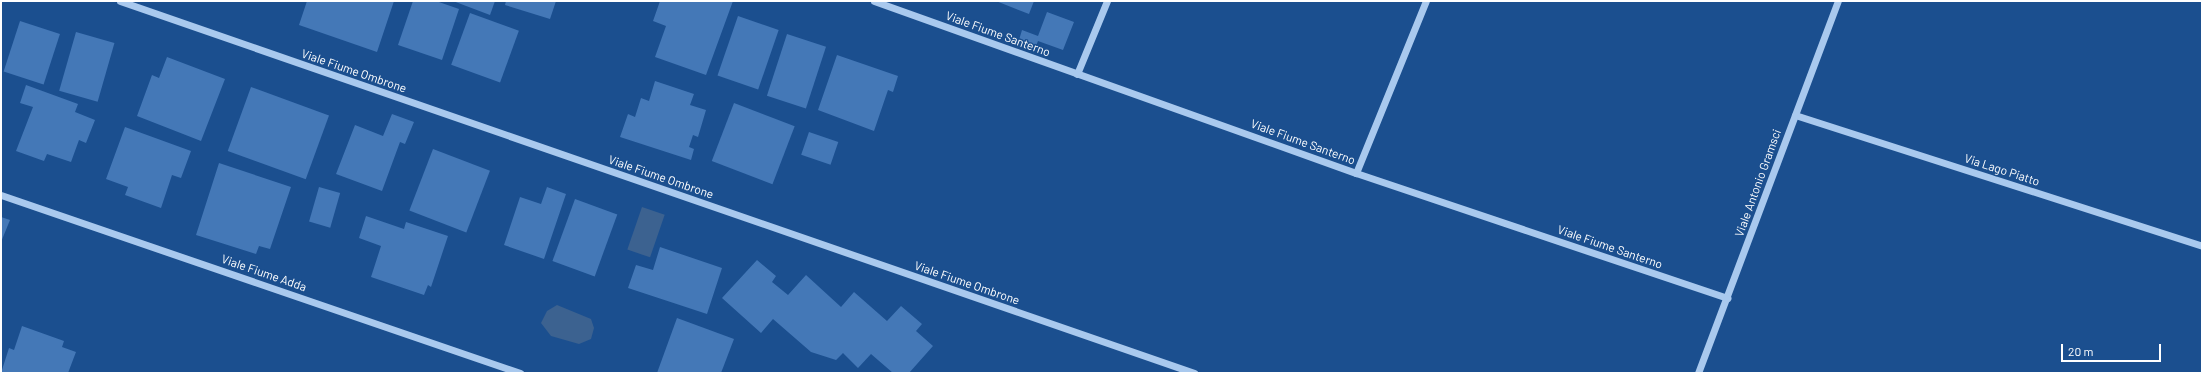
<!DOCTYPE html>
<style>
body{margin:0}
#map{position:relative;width:2203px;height:374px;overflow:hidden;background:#1b4f8f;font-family:Barlow,sans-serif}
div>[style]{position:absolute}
.water>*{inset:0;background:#3c6290;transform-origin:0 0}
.building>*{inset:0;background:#4478b7;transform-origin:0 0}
.minor>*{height:7px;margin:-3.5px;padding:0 3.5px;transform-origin:3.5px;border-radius:3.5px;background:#a9c9ee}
span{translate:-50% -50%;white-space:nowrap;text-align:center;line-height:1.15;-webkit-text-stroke:3px #1b4f8f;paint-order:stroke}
.street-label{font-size:12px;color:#fff}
.frame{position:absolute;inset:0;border:2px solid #fff;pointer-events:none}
.scale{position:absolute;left:2061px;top:344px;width:100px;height:18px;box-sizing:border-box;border:2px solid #fff;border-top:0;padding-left:5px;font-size:12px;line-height:14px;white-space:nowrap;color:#fff;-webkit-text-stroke:3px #1b4f8f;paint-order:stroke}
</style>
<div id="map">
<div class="water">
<div style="left:642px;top:207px;width:24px;height:45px;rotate:19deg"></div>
<div style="clip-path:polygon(557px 305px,591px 319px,594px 328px,591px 339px,579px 344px,551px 336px,541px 323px,547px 311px)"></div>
</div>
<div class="building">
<div style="clip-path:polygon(307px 1px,394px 1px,377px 52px,299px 25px)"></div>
<div style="clip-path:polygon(413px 1px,436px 1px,459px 9px,442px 60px,398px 45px)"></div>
<div style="clip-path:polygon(453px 1px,495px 1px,490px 15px)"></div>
<div style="clip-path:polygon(506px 1px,556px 1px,550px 19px,505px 5px)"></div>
<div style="clip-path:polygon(660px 1px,733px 1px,706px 75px,655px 57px,666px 26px,653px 21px)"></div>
<div style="clip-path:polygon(996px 1px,1034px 1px,1029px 14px)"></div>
<div style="clip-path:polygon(1047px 12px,1074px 22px,1063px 50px,1038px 41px,1036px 46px,1019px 40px,1022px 30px,1038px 36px)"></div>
<div style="left:470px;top:13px;width:52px;height:55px;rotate:20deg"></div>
<div style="left:738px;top:16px;width:43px;height:63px;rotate:19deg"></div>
<div style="left:20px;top:21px;width:42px;height:53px;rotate:18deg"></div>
<div style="left:76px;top:32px;width:40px;height:61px;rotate:16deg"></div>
<div style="left:787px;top:34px;width:41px;height:65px;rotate:18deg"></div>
<div style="clip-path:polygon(837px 55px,898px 76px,893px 92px,888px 90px,874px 131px,818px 110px)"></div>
<div style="clip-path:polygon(167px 57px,225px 79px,201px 141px,137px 116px,152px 75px,159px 78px)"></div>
<div style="clip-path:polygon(655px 81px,694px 94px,690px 105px,706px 110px,698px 137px,693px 135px,689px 147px,694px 149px,691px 160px,620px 137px,628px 114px,635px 117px,641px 98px,649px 101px)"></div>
<div style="clip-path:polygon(26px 85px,78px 104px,75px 112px,95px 120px,86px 143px,79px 140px,71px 162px,47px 154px,44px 161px,16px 151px,33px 107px,20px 103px)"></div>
<div style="left:251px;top:87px;width:83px;height:68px;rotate:20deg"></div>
<div style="left:734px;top:103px;width:65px;height:62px;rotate:21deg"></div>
<div style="clip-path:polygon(392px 114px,414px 122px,405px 144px,400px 142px,382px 191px,336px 174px,355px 125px,383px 136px)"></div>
<div style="clip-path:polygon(125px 127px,191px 151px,181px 178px,172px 175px,161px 208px,125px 195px,128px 187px,106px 179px)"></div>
<div style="left:809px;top:132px;width:31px;height:24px;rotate:19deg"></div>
<div style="left:433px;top:149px;width:61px;height:66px;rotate:21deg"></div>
<div style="clip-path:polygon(219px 163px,291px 187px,270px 249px,259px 246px,256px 254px,196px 235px)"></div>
<div style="left:319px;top:187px;width:22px;height:36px;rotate:16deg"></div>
<div style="clip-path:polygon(547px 187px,566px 194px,544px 259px,504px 245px,520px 197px,541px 204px)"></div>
<div style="left:575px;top:199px;width:45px;height:66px;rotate:20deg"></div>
<div style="clip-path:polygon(366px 216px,404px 229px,406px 222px,448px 236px,431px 287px,428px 285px,424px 295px,371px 277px,381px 246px,359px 238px)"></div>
<div style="clip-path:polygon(1px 217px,10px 220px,1px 242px)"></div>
<div style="clip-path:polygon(660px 247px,722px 268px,707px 314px,628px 288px,636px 265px,653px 270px)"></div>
<div style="clip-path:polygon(757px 260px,776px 276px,772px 282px,788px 295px,806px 275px,841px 307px,854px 292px,887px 321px,901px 306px,922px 324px,916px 331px,933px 346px,909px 373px,893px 373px,871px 354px,858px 368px,843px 353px,836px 360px,811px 352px,773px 319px,761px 333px,722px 298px)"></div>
<div style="clip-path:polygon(677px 318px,734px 339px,721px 373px,657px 373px)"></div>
<div style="clip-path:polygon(22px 326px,64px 341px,62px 347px,76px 352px,68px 373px,1px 373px,9px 348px,14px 350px)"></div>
</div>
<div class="minor">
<div style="left:120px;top:1px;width:1137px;rotate:19.1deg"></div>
<div style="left:874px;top:1px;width:512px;rotate:19.64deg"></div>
<div style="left:1356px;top:173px;width:392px;rotate:18.6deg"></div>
<div style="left:1077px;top:74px;width:79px;rotate:-67.7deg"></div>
<div style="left:1795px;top:115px;width:428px;rotate:17.8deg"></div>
<div style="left:1356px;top:173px;width:186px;rotate:-67.9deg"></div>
<div style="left:1px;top:195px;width:549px;rotate:18.93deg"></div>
<div style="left:1698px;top:373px;width:397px;rotate:-69.4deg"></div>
</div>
<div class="street-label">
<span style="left:998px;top:34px;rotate:20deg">Viale Fiume Santerno</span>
<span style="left:354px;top:71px;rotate:19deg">Viale Fiume Ombrone</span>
<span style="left:1303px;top:142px;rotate:20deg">Viale Fiume Santerno</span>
<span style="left:2002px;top:170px;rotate:18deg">Via Lago Piatto</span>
<span style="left:661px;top:177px;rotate:19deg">Viale Fiume Ombrone</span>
<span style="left:1758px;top:183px;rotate:-70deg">Viale Antonio Gramsci</span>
<span style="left:1610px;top:247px;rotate:19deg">Viale Fiume Santerno</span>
<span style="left:264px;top:273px;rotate:19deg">Viale Fiume Adda</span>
<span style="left:967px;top:283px;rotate:19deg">Viale Fiume Ombrone</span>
</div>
<div class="frame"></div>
<div class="scale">20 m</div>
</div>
